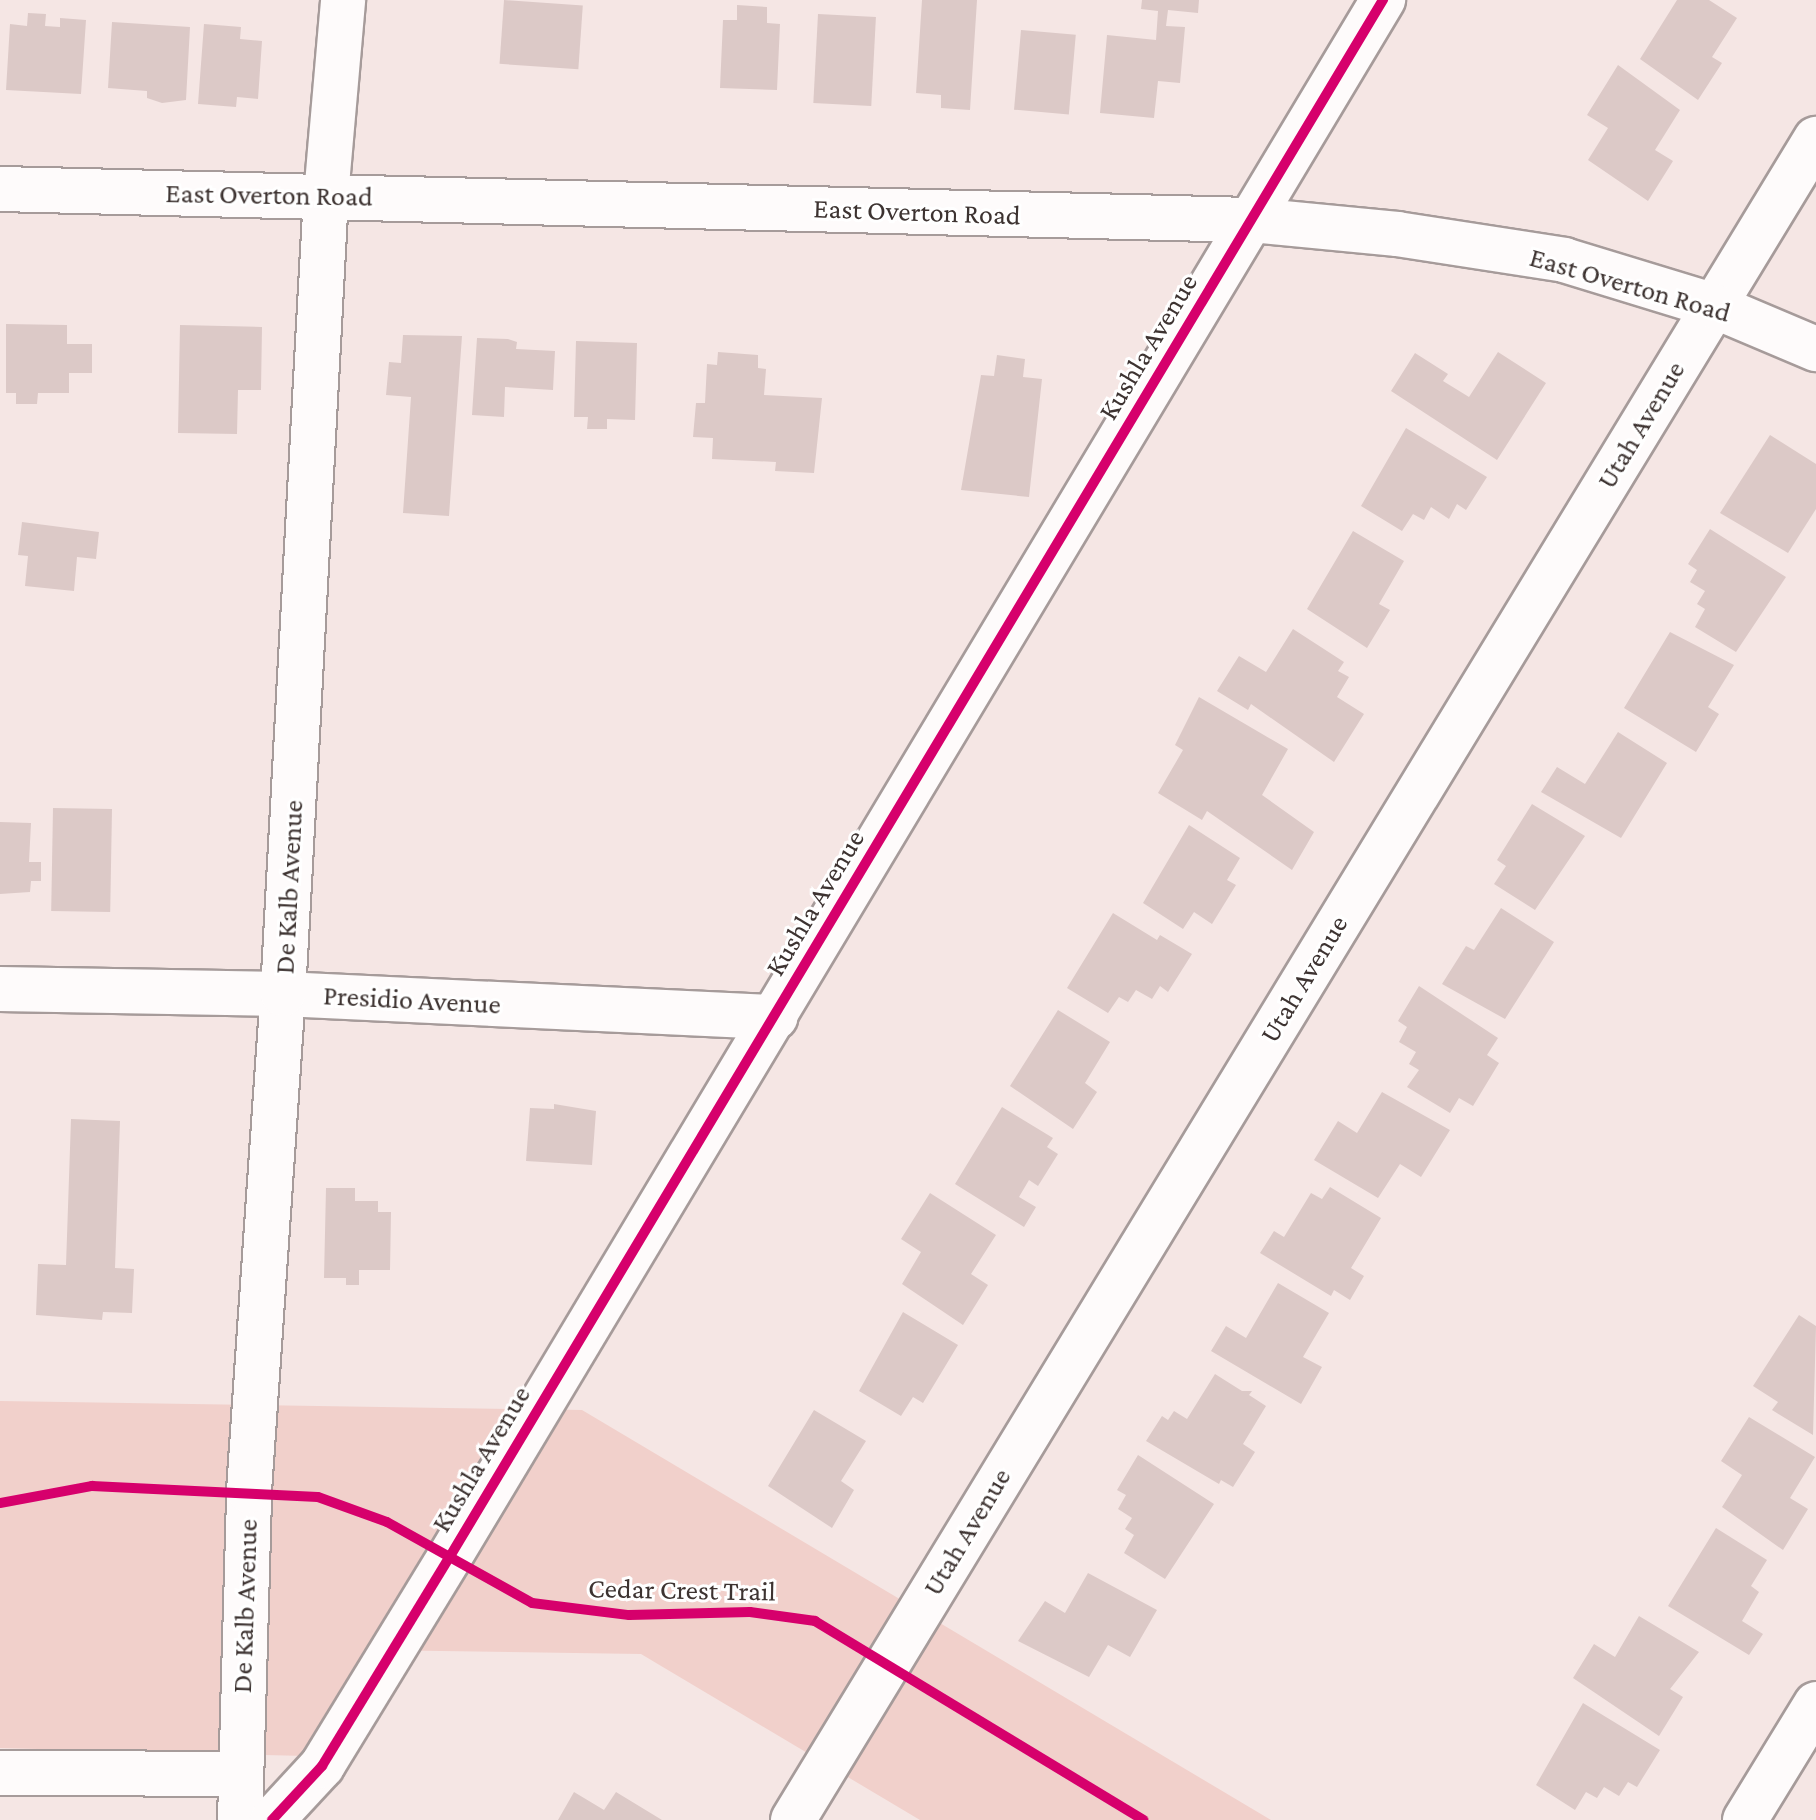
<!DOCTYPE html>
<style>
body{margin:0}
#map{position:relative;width:1816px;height:1820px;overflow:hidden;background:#f5e6e4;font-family:"Crimson Pro",serif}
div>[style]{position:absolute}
.green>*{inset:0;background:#f1d0cb}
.building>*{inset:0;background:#dcc9c7;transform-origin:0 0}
.roads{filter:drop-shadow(2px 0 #a69b9a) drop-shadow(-2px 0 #a69b9a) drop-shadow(0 2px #a69b9a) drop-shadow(0 -2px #a69b9a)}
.minor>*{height:44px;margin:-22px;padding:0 22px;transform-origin:22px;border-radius:22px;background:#fefbfb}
.tertiary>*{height:44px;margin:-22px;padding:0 22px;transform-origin:22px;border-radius:22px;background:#fefbfb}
.cycleway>*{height:10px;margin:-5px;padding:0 5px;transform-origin:5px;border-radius:5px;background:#d6006c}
span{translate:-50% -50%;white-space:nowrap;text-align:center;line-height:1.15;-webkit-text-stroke:6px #fff;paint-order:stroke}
.street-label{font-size:28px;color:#3d3331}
</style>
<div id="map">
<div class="green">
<div style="clip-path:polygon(0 1401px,582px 1410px,1271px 1820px,920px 1820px,641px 1654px,372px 1650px,306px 1756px,0 1748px)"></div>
</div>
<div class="building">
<div style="left:504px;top:0;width:79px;height:64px;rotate:4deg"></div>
<div style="clip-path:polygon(922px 0,977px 0,970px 110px,941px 108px,941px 95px,916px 93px)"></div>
<div style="clip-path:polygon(1142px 0,1199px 0,1198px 13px,1168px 10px,1166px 26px,1185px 27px,1180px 83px,1158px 81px,1154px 118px,1100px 113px,1107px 35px,1156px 40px,1158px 11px,1141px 9px)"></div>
<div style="clip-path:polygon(1677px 0,1709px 0,1737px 18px,1712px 57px,1722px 63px,1698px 100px,1640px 59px)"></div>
<div style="clip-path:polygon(737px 5px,767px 7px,767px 23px,780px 24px,777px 90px,720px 88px,723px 20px,737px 20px)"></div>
<div style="clip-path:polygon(28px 13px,46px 14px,45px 26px,60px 27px,60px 18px,86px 20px,81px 94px,6px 90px,10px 24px,27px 26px)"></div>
<div style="left:818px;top:14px;width:58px;height:89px;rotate:3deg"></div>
<div style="clip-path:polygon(112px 22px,190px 27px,186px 100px,162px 103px,147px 98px,147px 91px,108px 88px)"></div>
<div style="clip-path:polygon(204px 24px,241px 27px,240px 39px,262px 41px,258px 99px,237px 97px,236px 107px,198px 104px)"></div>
<div style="left:1021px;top:30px;width:55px;height:80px;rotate:5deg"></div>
<div style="clip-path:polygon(1618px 65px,1680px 110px,1655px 150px,1673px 161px,1648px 201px,1588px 160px,1608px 128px,1587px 115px)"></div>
<div style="clip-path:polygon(6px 324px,67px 325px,67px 344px,92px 344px,92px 373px,69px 373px,69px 393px,38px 393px,37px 404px,16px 404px,16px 393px,6px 393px)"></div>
<div style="clip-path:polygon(180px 325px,262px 327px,261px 390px,238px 390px,237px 434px,178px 433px)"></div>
<div style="clip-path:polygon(403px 335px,462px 336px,449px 516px,403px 513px,411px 397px,386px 395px,389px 362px,401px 363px)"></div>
<div style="clip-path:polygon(477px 338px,508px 339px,517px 342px,516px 349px,555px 351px,553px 390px,505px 387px,504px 417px,472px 415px)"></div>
<div style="clip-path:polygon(576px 341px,637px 343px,635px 420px,607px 419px,607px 429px,587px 429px,588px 417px,574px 417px)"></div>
<div style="clip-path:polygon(718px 352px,758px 355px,758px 368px,766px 369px,764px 395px,822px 398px,814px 473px,775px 471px,776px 462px,712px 459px,713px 438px,693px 437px,696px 403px,705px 403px,707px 364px,717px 365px)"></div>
<div style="clip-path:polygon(1498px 352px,1546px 383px,1497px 460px,1391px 391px,1415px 353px,1448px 374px,1443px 381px,1469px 397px)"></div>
<div style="clip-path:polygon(997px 355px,1025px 359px,1023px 377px,1042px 379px,1029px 497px,961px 490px,981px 375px,994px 376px)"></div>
<div style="clip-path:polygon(1406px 428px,1487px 477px,1466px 510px,1457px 504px,1449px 519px,1431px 507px,1424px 520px,1413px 514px,1402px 531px,1361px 506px)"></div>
<div style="clip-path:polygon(1770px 435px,1816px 464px,1816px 509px,1788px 553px,1720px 513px)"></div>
<div style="clip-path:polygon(22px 522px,99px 532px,96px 559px,77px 557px,74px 591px,25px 586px,28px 556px,18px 555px)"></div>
<div style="clip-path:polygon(1710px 529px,1786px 577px,1736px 652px,1695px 627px,1705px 609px,1697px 604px,1705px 591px,1690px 582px,1697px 570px,1688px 564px)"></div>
<div style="clip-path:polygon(1353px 531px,1404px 561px,1379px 604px,1390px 610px,1367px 648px,1307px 609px)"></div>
<div style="clip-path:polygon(1293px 629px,1344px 662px,1338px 671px,1349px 677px,1337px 697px,1364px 714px,1334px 762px,1251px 704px,1248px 710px,1217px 691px,1239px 656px,1266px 672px)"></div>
<div style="clip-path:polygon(1670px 632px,1734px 665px,1708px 707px,1719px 714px,1696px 752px,1624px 708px)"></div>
<div style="clip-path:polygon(1199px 697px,1288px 749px,1262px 795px,1314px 832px,1292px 870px,1207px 811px,1202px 820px,1158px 793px,1183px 750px,1175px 745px)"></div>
<div style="clip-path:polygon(1618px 732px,1667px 763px,1621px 838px,1541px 792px,1557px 767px,1585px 784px)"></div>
<div style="clip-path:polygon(1532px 804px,1585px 836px,1535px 910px,1494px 884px,1506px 866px,1497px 860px)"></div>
<div style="left:53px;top:808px;width:59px;height:103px;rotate:1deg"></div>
<div style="clip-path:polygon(0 822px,31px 823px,29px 862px,41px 862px,41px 881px,31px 881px,30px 892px,0 894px)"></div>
<div style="clip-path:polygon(1189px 825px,1240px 858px,1227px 880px,1236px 885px,1212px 924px,1194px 912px,1183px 929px,1143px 903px)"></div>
<div style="clip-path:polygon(1501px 908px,1554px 942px,1505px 1019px,1442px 984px,1466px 946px,1474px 950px)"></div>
<div style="clip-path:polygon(1113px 913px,1157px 940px,1160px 935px,1192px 954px,1168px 992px,1160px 986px,1152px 999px,1136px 990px,1128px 1002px,1119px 997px,1108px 1013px,1067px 988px)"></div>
<div style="clip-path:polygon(1419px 986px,1498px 1038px,1487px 1055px,1499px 1063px,1473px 1106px,1459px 1098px,1450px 1113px,1407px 1087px,1419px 1070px,1409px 1064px,1416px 1052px,1399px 1042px,1407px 1027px,1398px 1021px)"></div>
<div style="clip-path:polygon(1058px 1010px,1110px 1042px,1085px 1083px,1097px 1092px,1073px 1129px,1010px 1086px)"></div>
<div style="clip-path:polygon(1382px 1092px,1450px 1130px,1421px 1177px,1400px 1164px,1378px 1198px,1314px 1160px,1338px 1121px,1357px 1133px)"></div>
<div style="clip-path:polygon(554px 1104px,596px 1111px,592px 1165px,526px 1161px,530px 1108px,554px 1109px)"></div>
<div style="clip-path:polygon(1002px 1107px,1053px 1138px,1047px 1147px,1058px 1154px,1038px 1186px,1029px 1180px,1019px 1197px,1036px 1207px,1024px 1227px,955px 1184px)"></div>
<div style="clip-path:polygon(71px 1119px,120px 1121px,115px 1268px,134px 1269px,132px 1313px,103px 1312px,102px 1320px,36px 1315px,38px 1264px,66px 1265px)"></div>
<div style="clip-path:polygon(1330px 1187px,1381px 1218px,1351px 1268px,1364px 1276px,1350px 1300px,1334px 1290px,1331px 1296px,1260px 1253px,1274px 1231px,1284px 1237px,1311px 1193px,1322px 1199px)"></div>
<div style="clip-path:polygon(326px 1188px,355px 1188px,355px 1201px,378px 1201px,378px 1212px,391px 1212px,390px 1270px,359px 1270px,359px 1285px,346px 1285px,346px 1278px,324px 1278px)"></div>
<div style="clip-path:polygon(930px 1193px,996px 1235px,971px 1274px,988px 1285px,963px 1325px,902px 1284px,921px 1252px,901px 1239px)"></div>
<div style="clip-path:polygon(1278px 1283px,1329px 1313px,1303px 1357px,1322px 1367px,1301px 1404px,1211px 1351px,1226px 1326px,1246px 1338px)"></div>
<div style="clip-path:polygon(903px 1312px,958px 1345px,923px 1403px,913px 1397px,901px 1416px,859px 1391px)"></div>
<div style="clip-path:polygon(1799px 1315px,1816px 1326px,1813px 1435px,1772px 1410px,1778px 1402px,1753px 1386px)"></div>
<div style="clip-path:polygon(1215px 1374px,1242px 1391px,1252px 1391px,1249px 1395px,1266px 1406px,1243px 1444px,1255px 1452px,1233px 1487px,1221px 1480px,1219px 1484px,1146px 1441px,1162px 1416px,1168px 1420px,1174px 1411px,1187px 1419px)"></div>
<div style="clip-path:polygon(814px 1410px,866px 1441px,841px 1481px,854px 1490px,832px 1528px,768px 1486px)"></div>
<div style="clip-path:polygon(1749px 1417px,1815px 1457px,1790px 1498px,1808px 1509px,1783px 1550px,1722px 1507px,1742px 1475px,1721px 1461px)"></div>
<div style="clip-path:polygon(1138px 1455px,1214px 1504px,1165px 1579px,1124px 1553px,1134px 1535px,1125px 1529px,1132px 1518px,1118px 1509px,1126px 1495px,1117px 1490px)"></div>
<div style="clip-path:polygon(1716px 1528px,1767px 1560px,1751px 1586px,1759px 1592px,1742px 1621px,1763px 1634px,1749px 1655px,1668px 1606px)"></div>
<div style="clip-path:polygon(1088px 1573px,1157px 1610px,1130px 1657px,1108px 1645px,1089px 1677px,1018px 1641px,1045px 1601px,1065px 1613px)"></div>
<div style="clip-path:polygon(1639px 1616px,1699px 1652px,1670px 1689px,1683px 1697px,1659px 1736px,1573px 1678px,1594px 1644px,1615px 1657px)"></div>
<div style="clip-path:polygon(1583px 1703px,1660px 1750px,1637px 1787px,1628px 1782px,1619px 1796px,1604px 1787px,1597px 1798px,1586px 1792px,1575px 1810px,1536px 1785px)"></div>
<div style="clip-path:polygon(574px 1792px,604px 1810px,616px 1792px,662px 1820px,558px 1820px)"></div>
</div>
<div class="roads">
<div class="minor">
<div style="left:0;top:989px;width:283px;rotate:1deg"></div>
<div style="left:283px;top:994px;width:493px;rotate:2.7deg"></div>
<div style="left:0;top:1773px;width:239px;rotate:0.2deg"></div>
<div style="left:240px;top:1820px;width:329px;rotate:-88.4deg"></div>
<div style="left:249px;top:1491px;width:498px;rotate:-86.1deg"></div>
<div style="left:283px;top:994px;width:799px;rotate:-86.92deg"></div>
<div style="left:326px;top:196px;width:197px;rotate:-85deg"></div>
<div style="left:272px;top:1820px;width:74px;rotate:-47.2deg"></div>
<div style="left:322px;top:1766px;width:244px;rotate:-58.6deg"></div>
<div style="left:449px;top:1558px;width:1817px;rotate:-59.06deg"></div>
<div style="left:793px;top:1820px;width:1968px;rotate:-58.68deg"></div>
<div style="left:1745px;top:1820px;width:136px;rotate:-58.5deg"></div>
</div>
<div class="tertiary">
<div style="left:0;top:189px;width:1252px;rotate:1.42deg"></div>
<div style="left:1252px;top:220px;width:146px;rotate:5.5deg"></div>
<div style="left:1397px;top:234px;width:169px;rotate:8.8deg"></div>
<div style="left:1564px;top:260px;width:157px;rotate:17deg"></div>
<div style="left:1714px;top:306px;width:111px;rotate:22.9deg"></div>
</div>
</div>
<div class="cycleway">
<div style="left:0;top:1503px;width:94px;rotate:-10.5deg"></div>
<div style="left:92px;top:1486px;width:226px;rotate:2.8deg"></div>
<div style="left:318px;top:1497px;width:73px;rotate:19.9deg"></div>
<div style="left:387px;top:1522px;width:166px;rotate:29.2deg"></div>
<div style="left:532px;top:1603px;width:98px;rotate:7.1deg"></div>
<div style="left:629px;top:1615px;width:121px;rotate:-1.4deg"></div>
<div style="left:750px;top:1612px;width:66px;rotate:7.9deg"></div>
<div style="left:815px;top:1621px;width:384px;rotate:31.2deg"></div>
<div style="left:272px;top:1820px;width:74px;rotate:-47.2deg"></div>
<div style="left:322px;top:1766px;width:244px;rotate:-58.6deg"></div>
<div style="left:449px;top:1558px;width:1817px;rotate:-59.06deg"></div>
</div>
<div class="street-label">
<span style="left:269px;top:195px;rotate:1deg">East Overton Road</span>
<span style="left:917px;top:212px;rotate:2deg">East Overton Road</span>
<span style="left:1630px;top:285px;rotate:16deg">East Overton Road</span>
<span style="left:1148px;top:347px;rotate:-59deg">Kushla Avenue</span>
<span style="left:1641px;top:425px;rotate:-59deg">Utah Avenue</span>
<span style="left:289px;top:887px;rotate:-87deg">De Kalb Avenue</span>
<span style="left:815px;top:903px;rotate:-59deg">Kushla Avenue</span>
<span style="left:1304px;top:979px;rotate:-59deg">Utah Avenue</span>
<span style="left:412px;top:1000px;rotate:3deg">Presidio Avenue</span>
<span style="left:481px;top:1459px;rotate:-59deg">Kushla Avenue</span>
<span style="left:967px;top:1532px;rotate:-59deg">Utah Avenue</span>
<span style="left:682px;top:1590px;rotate:1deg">Cedar Crest Trail</span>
<span style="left:245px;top:1606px;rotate:-88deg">De Kalb Avenue</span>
</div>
</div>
